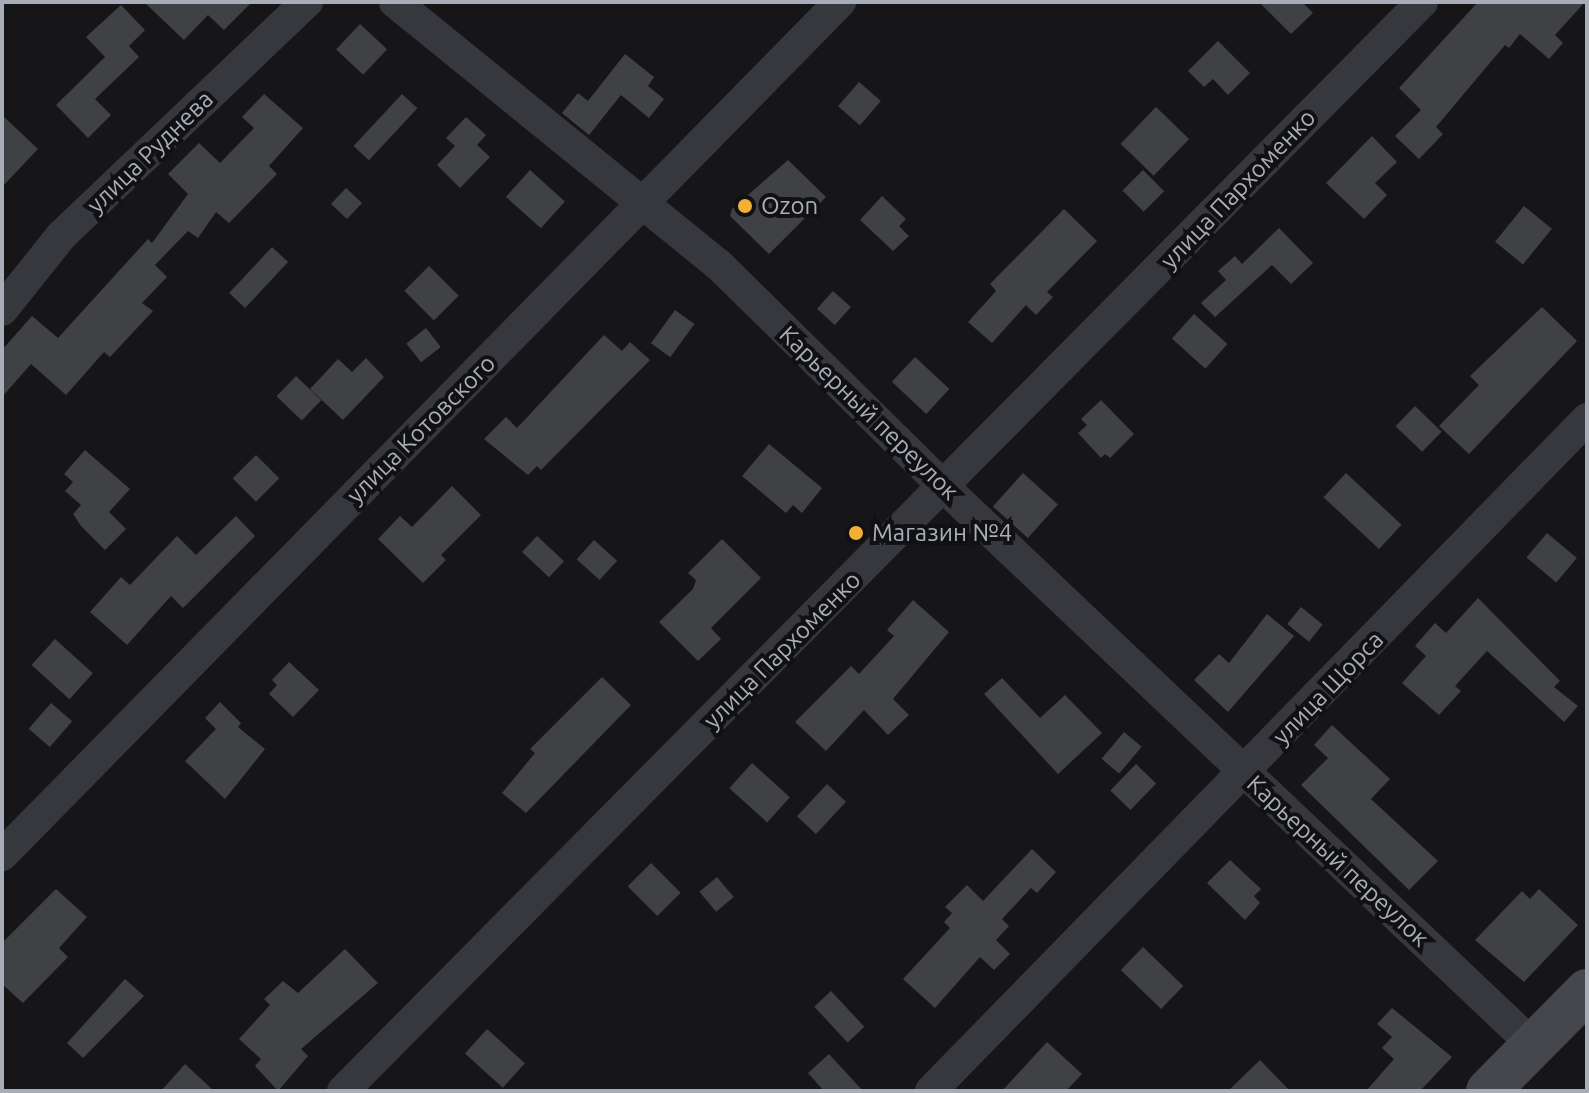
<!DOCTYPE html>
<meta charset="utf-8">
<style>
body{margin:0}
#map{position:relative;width:1589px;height:1093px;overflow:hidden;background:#161618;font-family:Ubuntu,sans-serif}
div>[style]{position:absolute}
.building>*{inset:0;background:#404145;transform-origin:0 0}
.street>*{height:32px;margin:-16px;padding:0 16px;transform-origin:16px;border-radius:16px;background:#37383d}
.secondary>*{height:44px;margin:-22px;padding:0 22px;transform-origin:22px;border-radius:22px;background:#45474d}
.dots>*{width:22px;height:22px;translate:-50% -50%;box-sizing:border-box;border:4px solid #111113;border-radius:50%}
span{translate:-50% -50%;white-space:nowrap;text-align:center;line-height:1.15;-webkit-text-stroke:8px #111113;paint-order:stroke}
.street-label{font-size:24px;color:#a8adb8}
.poi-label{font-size:24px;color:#a8adb8}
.left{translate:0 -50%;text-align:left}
.frame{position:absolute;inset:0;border:4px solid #a8adb8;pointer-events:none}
</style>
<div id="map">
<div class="building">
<div style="clip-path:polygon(144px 2px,252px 2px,224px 30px,208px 15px,184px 40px)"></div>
<div style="clip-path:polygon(1259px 2px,1302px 2px,1313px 13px,1291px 34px)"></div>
<div style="clip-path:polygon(1478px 2px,1585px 2px,1555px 35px,1563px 43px,1549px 59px,1520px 34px,1509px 48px,1505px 45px,1436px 127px,1443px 134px,1419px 159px,1395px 136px,1421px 110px,1399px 88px)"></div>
<div style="clip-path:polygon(121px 5px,145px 30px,129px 46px,139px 57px,95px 99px,111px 115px,88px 138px,56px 105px,105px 57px,86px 37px)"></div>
<div style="left:360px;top:24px;width:37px;height:35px;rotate:43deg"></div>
<div style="clip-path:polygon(1218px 41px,1250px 73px,1228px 95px,1213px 79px,1204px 87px,1188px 71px)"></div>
<div style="clip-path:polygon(625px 54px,654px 77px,648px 86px,664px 99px,649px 118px,621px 95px,589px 135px,562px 113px,578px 93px,588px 101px)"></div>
<div style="left:859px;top:82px;width:29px;height:32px;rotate:41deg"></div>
<div style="clip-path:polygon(264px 94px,303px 128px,269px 166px,277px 174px,229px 223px,216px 212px,198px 238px,188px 231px,155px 265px,167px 277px,142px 303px,153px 311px,110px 357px,104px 352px,66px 395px,31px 364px,2px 397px,2px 350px,32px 316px,58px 338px,148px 239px,152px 243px,188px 194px,168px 174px,199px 143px,220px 163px,254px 128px,242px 117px)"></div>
<div style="left:402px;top:94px;width:21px;height:71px;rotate:43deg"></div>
<div style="left:1156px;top:107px;width:46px;height:51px;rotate:44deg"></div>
<div style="clip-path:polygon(2px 115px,38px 149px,2px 187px)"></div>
<div style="clip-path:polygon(466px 117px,486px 135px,477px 145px,490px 157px,460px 188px,437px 165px,455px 146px,446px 138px)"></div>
<div style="clip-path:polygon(1372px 136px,1397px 162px,1375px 183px,1387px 195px,1364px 219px,1326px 183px)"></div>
<div style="clip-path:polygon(788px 160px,826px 197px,769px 254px,730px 216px,732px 209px)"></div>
<div style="left:530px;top:170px;width:47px;height:36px;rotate:42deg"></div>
<div style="left:1143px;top:170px;width:30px;height:29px;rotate:45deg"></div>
<div style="left:346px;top:188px;width:22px;height:22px;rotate:43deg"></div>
<div style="clip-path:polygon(882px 196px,906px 219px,899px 226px,909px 236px,893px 251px,860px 220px)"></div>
<div style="left:1524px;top:206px;width:36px;height:46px;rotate:39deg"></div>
<div style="clip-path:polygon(1064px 209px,1097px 241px,1047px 292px,1053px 297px,1036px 315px,1026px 305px,992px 343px,968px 322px,996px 291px,990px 284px)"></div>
<div style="clip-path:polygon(1279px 228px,1313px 263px,1291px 284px,1272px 265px,1215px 317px,1201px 303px,1226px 280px,1218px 271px,1235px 256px,1242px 264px)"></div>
<div style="left:272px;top:247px;width:22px;height:63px;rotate:43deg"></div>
<div style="left:429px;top:266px;width:42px;height:35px;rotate:45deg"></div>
<div style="left:833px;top:291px;width:24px;height:24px;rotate:42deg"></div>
<div style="clip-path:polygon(1542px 307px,1577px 341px,1469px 454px,1439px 426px,1479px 385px,1470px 376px)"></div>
<div style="left:675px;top:310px;width:24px;height:41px;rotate:36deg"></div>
<div style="left:1194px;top:314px;width:45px;height:33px;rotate:42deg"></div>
<div style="left:426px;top:328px;width:24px;height:25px;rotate:52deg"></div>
<div style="clip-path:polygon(604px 335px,622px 351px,630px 342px,650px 360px,541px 470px,537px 466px,528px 475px,484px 439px,506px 417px,517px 428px)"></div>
<div style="left:915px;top:357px;width:47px;height:34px;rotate:43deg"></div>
<div style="clip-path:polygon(366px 358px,384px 377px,343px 420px,310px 389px,338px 359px,352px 372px)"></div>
<div style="left:296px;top:376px;width:35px;height:28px;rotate:44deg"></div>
<div style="clip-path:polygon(1101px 400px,1134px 434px,1110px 458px,1105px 454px,1101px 458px,1078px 433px,1087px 425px,1081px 419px)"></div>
<div style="left:1415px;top:406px;width:37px;height:28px;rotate:44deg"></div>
<div style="clip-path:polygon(769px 444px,822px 488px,802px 513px,793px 505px,786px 513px,742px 476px)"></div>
<div style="clip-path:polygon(85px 450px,130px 489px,109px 512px,126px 529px,105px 550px,81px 526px,73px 514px,81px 505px,65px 491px,73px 482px,64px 474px)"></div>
<div style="left:256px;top:455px;width:33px;height:33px;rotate:45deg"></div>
<div style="left:1023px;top:473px;width:47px;height:45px;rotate:42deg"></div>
<div style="left:1346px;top:473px;width:76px;height:33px;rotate:43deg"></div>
<div style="clip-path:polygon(452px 486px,481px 515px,441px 555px,446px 560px,423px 583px,378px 539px,400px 516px,412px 527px)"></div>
<div style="clip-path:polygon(236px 516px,255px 536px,183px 608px,171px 596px,127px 645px,90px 612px,121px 577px,130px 585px,177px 536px,196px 555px)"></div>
<div style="left:1547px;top:533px;width:39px;height:32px;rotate:40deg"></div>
<div style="left:537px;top:536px;width:37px;height:22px;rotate:43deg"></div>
<div style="clip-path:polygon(722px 539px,761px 578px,711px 628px,721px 639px,698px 661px,659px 622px,693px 589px,696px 580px,688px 573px)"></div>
<div style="left:594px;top:540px;width:31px;height:26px;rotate:42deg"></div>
<div style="clip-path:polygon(1478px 598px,1560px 681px,1554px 687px,1578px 706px,1564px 722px,1487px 651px,1455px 686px,1461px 691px,1439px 715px,1402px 683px,1426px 656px,1415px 646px,1435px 623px,1446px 633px)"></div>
<div style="clip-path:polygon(913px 600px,949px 632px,893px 699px,909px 715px,888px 735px,864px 710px,826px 751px,795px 722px,851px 666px,859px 674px,894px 636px,887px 630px)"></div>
<div style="left:1301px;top:607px;width:28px;height:22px;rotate:39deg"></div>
<div style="clip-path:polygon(1267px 614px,1294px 636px,1228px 712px,1194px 680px,1219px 654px,1229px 663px)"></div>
<div style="left:55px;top:639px;width:51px;height:35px;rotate:42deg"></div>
<div style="clip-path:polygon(289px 662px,319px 690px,293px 717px,269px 694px,277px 685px,272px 680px)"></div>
<div style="clip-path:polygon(602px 677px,631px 705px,526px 813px,502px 793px,535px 753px,530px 749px)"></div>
<div style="clip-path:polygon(1002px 678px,1040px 718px,1065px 695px,1102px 733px,1058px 774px,984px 694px)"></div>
<div style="clip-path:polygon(220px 702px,241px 723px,238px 727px,265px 749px,225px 799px,185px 761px,216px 729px,205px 718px)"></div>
<div style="left:51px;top:703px;width:28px;height:34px;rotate:41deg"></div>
<div style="clip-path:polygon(1332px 725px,1390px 779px,1371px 799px,1438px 861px,1409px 890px,1301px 785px,1328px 758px,1314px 745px)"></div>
<div style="left:1124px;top:732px;width:23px;height:35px;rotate:40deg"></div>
<div style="left:752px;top:763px;width:51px;height:34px;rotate:42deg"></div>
<div style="left:1136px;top:764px;width:28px;height:37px;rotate:44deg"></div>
<div style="left:827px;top:784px;width:26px;height:44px;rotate:43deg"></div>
<div style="clip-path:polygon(1032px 849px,1056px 872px,1037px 893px,1031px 888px,1002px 919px,1009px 926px,996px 940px,1010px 954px,994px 970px,980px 957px,935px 1008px,903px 979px,950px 928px,944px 922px,952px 913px,945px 907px,967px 885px,983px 901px)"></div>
<div style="clip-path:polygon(1230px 860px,1261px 889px,1254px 896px,1260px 903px,1245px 920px,1207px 883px)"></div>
<div style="left:651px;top:863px;width:42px;height:33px;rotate:45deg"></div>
<div style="left:717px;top:877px;width:26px;height:23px;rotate:50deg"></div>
<div style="clip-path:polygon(56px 889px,87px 917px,59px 948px,68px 957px,23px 1003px,2px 984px,2px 943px)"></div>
<div style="clip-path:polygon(1539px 889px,1578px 925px,1524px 982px,1475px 940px,1522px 891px,1530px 899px)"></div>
<div style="left:1143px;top:947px;width:56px;height:32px;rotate:44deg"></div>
<div style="clip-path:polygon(345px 949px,378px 983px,301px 1049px,308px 1056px,278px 1091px,255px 1066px,261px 1059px,239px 1039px,270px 1005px,264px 999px,283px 981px,298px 993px)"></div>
<div style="clip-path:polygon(125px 979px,144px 996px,83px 1058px,67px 1043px)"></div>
<div style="left:831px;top:991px;width:49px;height:23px;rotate:47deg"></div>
<div style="clip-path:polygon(1392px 1008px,1452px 1057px,1420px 1091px,1366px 1091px,1394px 1059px,1382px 1048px,1392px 1037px,1377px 1024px)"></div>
<div style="left:487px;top:1029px;width:51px;height:33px;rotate:42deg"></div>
<div style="clip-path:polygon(1047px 1042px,1082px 1074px,1066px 1091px,1002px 1091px)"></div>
<div style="clip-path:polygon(829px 1054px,863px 1091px,824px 1091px,808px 1073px)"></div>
<div style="clip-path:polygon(1260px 1060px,1290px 1091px,1228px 1091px)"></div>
<div style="clip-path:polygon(185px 1064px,214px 1091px,161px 1091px)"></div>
</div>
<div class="street">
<div style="left:395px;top:2px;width:417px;rotate:39.1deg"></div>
<div style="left:719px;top:265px;width:317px;rotate:44.6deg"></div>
<div style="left:945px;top:488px;width:810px;rotate:43.45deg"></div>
<div style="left:2px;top:310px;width:95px;rotate:-51.4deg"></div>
<div style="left:61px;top:236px;width:340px;rotate:-43.6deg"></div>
<div style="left:2px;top:855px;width:1196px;rotate:-45.51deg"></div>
<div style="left:343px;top:1091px;width:1533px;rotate:-45.26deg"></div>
<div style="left:931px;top:1091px;width:939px;rotate:-45.69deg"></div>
</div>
<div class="secondary">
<div style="left:1488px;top:1091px;width:141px;rotate:-45.3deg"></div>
</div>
<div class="dots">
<div style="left:745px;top:206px;background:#f2b134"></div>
<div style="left:856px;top:533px;background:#f2b134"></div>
</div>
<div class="street-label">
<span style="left:150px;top:152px;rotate:-44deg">улица Руднева</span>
<span style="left:1238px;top:189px;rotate:-46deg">улица Пархоменко</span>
<span style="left:869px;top:413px;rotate:44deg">Карьерный переулок</span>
<span style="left:421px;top:429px;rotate:-45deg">улица Котовского</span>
<span style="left:782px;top:650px;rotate:-45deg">улица Пархоменко</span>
<span style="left:1328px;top:688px;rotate:-46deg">улица Щорса</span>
<span style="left:1338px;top:861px;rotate:43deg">Карьерный переулок</span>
</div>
<div class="poi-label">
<span class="left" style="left:761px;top:206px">Ozon</span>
<span class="left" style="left:872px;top:533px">Магазин №4</span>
</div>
<div class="frame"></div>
</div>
